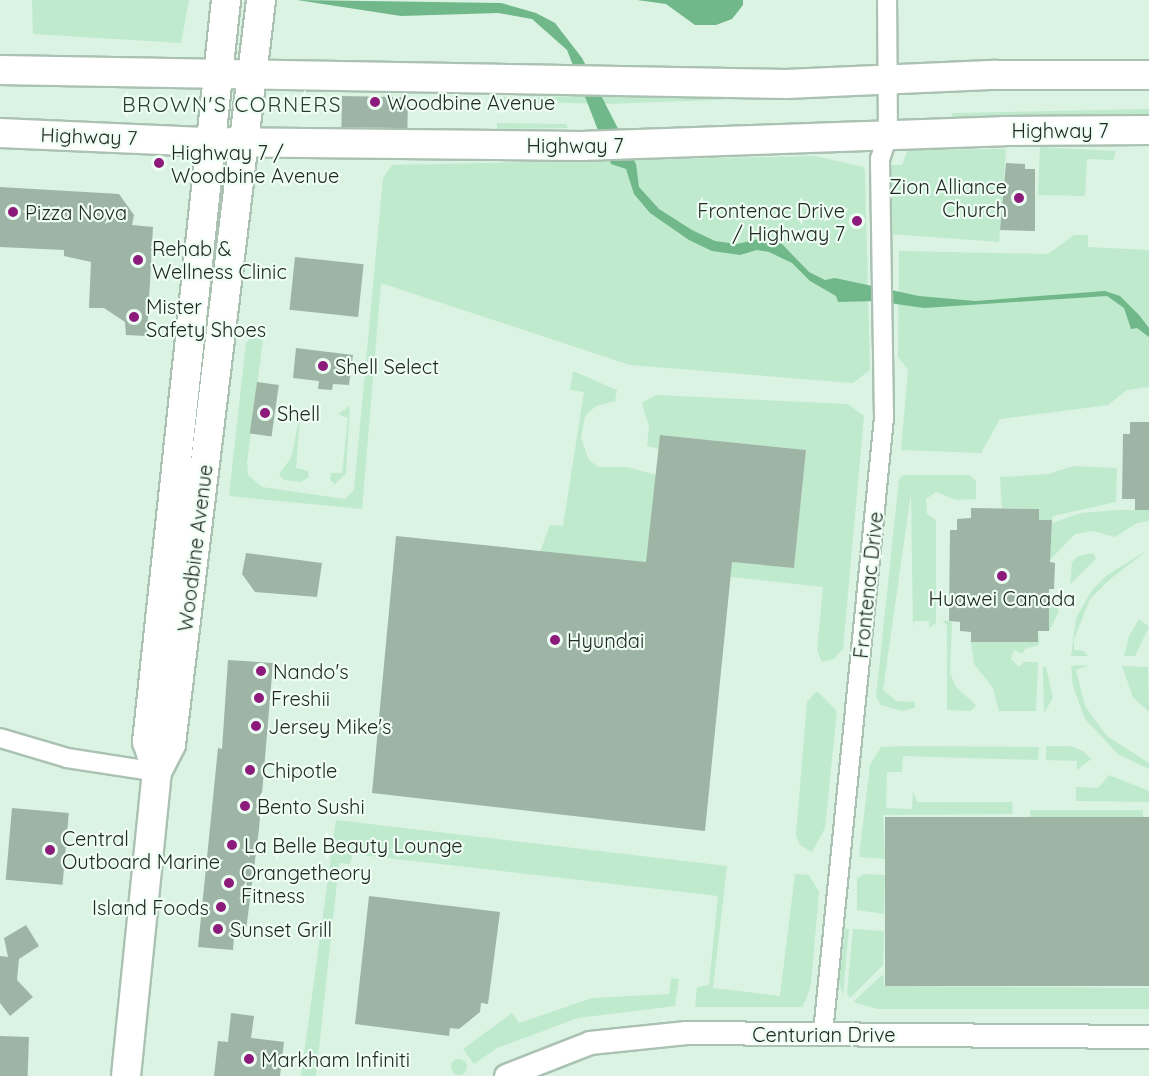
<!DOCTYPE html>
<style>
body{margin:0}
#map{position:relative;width:1149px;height:1076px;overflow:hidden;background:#dbf3e3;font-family:Quicksand,sans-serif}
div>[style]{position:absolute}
.green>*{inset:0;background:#bfeacd;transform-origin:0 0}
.round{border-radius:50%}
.water>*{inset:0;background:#70b88a}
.building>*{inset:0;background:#9eb5a5;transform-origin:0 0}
.roads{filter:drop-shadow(2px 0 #abc2b2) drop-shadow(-2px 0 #abc2b2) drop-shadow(0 2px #abc2b2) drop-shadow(0 -2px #abc2b2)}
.minor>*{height:18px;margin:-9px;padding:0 9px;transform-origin:9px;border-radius:9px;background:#fff}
.tertiary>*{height:22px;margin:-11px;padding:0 11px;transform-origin:11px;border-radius:11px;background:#fff}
.primary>*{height:28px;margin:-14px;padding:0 14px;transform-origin:14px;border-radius:14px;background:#fff}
.dots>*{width:16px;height:16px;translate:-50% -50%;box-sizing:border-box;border:3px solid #effef4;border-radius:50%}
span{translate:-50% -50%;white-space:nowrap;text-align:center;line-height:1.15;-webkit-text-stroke:4.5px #effef4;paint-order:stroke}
.poi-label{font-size:20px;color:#202923}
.left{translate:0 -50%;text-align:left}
.right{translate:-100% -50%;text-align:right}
.street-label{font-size:20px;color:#202923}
.neighbourhood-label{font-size:21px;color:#293d30;letter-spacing:1.5px}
</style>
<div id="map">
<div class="green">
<div style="clip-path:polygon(32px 0,189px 0,181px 43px,33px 34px)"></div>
<div style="clip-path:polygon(845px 95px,607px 104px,495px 101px,497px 97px)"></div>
<div style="clip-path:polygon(1149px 109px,1149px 115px,951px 117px,953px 113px)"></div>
<div style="clip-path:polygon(497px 123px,566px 124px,568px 128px,497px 129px)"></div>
<div style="clip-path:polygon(1040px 147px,1116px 151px,1113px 160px,1087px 159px,1085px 196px,1038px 195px)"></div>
<div style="clip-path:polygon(1006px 149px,999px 242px,891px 234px,891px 165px,902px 165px,908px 150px)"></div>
<div style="clip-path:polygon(815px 156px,864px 167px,865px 174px,870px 370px,853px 383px,630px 365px,381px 283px,362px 509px,229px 496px,246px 343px,255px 334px,263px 340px,247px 463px,248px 475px,262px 487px,345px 499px,354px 490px,383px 178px,392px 165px)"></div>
<div style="clip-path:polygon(1074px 235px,1088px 235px,1088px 247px,1149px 250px,1149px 387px,1127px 390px,1108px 405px,1000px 419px,981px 453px,901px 450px,908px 370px,898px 357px,899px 251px,1048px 254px)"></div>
<div style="clip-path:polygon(573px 371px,617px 390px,615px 401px,596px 406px,585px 416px,581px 438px,589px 460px,598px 467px,627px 467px,656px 475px,655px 563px,540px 552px,550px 525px,563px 526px,584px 392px,570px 390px)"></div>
<div style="clip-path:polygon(656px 395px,848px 404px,864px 416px,843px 649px,834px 659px,822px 662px,817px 650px,823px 587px,731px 577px,731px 570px,724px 569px,725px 561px,794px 568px,806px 450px,661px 435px,659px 449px,647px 446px,649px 427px,642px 403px)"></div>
<div style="clip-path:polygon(350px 406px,346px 474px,335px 484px,330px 480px,331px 473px,342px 473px,348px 418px,338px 414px)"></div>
<div style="clip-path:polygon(300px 416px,296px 468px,308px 471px,309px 477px,301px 482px,284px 480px,279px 474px,291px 458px)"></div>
<div style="clip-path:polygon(1073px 466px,1117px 468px,1116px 502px,1053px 516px,1052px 520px,1039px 520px,1039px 509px,1002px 508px,1000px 477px,1049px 474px)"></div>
<div style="clip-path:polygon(903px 475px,970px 475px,976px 481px,976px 499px,956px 500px,936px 492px,926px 499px,927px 514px,936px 520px,936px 623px,929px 628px,929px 621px,914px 621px,913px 627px,911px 493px,883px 690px,896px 701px,915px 702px,915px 708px,901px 711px,881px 705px,876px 697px,899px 479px)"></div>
<div style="clip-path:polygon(1117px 510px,1149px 510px,1149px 521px,1137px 523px,1115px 537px,1093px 531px,1075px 534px,1050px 560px,1052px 523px,1081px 513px)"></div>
<div style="clip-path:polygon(1149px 549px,1109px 580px,1090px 599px,1074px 639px,1074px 650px,1084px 651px,1088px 656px,1071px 656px,1076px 618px,1092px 590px,1106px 576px)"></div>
<div style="clip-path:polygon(1093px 553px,1096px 559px,1070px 584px,1072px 562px,1078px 556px)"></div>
<div style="clip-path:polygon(1049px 593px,1053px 594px,1059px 611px,1049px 631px)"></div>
<div style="clip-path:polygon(1139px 619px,1149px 627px,1135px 656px,1124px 656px,1129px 636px)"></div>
<div style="clip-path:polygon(942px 620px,952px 622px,950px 672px,955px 686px,976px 705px,971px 711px,947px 710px,947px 625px)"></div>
<div style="clip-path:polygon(1040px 631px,1039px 645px,1025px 649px,1022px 654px,1014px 650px,1011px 659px,1019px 667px,1024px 662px,1038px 662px,1036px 711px,999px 711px,993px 688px,974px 664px,971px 642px,1038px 642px)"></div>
<div style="clip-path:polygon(1089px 665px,1076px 670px,1085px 706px,1107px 736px,1149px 763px,1149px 769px,1118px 754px,1085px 719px,1073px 686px,1071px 666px)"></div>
<div style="clip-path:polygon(1122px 666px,1148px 667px,1149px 712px,1133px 697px)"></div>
<div style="clip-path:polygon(1043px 667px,1046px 667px,1053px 698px,1044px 713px)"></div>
<div style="clip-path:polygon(817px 691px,837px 711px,825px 828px,812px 852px,800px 845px,796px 835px,807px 702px)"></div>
<div style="clip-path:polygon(1046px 746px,1070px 746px,1083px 751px,1091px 759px,1077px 770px,1077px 761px,1046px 760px)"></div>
<div style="clip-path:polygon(881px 747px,902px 746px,1039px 747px,1038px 760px,903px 756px,902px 772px,887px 772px,886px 808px,912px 809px,913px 791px,917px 802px,1012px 802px,1013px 814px,883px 815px,885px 859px,859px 857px,870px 765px)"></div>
<div style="clip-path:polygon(1109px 775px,1149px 791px,1149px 802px,1076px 801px,1076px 787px,1098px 788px)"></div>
<div style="left:1030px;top:810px;width:113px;height:7px"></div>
<div style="clip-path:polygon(336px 820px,727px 866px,713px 988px,780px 996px,795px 874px,809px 875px,819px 892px,811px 984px,806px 999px,802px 1007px,695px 1007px,697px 987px,709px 985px,718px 896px,353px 854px,350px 864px,339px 863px,316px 1076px,301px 1076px)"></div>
<div style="clip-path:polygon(885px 875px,884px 914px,857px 910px,857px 879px,864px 874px)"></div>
<div style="clip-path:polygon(845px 929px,849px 929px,843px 994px,839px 982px)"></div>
<div style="clip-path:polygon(853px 929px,884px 931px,883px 965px,850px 998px,847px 993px)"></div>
<div style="clip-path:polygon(883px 974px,884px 986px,1149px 988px,1149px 1009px,877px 1009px,853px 1002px)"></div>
<div style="clip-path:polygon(671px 978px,679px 979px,675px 1006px,578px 1018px,497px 1048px,474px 1064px,463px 1049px,512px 1013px,519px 1023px,592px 998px,669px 994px)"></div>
<div class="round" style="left:451px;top:1059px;width:16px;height:16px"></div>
</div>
<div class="water">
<div style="clip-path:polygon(297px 0,501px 3px,536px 13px,555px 23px,582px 58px,636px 164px,639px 187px,659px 209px,692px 230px,715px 241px,737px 244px,763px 238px,782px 244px,809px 272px,825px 280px,835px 278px,919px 296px,975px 301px,1105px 291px,1120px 296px,1139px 315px,1149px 328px,1149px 337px,1137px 328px,1131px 329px,1124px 308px,1107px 296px,924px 308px,875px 301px,838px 302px,836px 296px,810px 281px,792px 263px,769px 252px,757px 250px,740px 255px,712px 251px,689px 240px,650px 213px,634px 194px,626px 169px,611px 164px,567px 50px,532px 19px,498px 13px,401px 16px)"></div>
<div style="clip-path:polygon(637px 0,743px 0,743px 5px,732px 19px,716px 25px,695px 25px,666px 4px)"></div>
</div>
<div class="building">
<div style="left:342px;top:96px;width:66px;height:31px;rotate:1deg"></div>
<div style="clip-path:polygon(1006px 163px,1025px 164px,1025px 169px,1035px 169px,1035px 231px,1000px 230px)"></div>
<div style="clip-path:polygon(0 187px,119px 194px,134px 215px,132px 225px,153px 227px,147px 336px,126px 335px,125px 322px,104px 308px,89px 308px,91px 262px,64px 256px,64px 250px,0 247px)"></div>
<div style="left:295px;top:257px;width:69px;height:53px;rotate:6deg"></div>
<div style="clip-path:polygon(296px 348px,353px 355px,349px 385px,333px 384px,332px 390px,318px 389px,319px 381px,293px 378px)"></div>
<div style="left:257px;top:382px;width:22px;height:52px;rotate:8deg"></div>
<div style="clip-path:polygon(1130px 422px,1149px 422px,1149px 510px,1135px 510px,1135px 499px,1122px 499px,1123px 434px,1130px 434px)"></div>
<div style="clip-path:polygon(660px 435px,806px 450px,794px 568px,732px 562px,705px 831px,372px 793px,396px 536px,646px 562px)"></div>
<div style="clip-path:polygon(971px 508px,1039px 509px,1039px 520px,1052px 520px,1050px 562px,1055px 563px,1054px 589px,1049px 589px,1049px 631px,1038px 631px,1038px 642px,971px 642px,971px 632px,960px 631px,960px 622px,949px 621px,950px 530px,957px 530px,957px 519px,971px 518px)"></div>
<div style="clip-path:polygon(246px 553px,322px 563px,317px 597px,255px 592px,242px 574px)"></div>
<div style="clip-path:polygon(228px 660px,273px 663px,259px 829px,245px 938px,234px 937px,233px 950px,198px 947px,218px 748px,222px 749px)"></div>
<div style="left:12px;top:808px;width:57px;height:72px;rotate:5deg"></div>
<div style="left:885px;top:817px;width:264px;height:169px"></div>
<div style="clip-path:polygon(369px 896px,500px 912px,488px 1004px,481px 1003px,480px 1012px,459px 1029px,450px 1028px,449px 1036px,355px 1024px)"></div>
<div style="clip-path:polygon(26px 925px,39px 946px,19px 959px,17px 980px,33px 997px,10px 1016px,0 1003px,0 956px,8px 957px,4px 938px)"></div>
<div style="clip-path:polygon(231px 1013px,254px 1016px,251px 1038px,284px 1042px,280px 1076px,214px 1076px,218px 1041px,228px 1042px)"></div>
<div style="left:0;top:1036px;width:29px;height:40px;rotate:2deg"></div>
</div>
<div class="roads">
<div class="minor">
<div style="left:0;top:738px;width:70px;rotate:16.6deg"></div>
<div style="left:67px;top:758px;width:91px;rotate:8.8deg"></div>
<div style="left:823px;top:1033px;width:619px;rotate:-84.34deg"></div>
<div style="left:884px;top:417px;width:258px;rotate:-90.9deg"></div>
<div style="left:880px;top:159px;width:24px;rotate:-71deg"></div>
<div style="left:888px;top:136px;width:136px;rotate:-90.4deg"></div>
</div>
<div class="tertiary">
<div style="left:506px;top:1076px;width:90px;rotate:-21.4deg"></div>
<div style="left:590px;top:1043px;width:97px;rotate:-5.9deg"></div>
<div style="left:686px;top:1033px;width:463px;rotate:0.5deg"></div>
</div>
<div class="primary">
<div style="left:0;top:70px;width:786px;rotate:1.02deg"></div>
<div style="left:786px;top:84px;width:210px;rotate:-2.5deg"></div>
<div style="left:996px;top:75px;width:153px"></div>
<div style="left:0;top:133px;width:209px;rotate:2.5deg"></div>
<div style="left:209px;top:142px;width:372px;rotate:0.6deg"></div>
<div style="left:581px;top:146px;width:422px;rotate:-2deg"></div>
<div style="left:1003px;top:131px;width:146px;rotate:-0.4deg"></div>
<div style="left:157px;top:772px;width:32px;rotate:-108deg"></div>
<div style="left:147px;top:742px;width:746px;rotate:-83.92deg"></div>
<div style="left:126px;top:1076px;width:306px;rotate:-84.2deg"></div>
<div style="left:157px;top:772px;width:31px;rotate:-63deg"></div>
<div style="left:171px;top:744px;width:749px;rotate:-83.1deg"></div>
</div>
</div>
<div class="dots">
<div style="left:375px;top:102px;background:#8d1b7c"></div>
<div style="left:159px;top:163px;background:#8d1b7c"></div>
<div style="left:1019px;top:198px;background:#8d1b7c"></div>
<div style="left:13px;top:212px;background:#8d1b7c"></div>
<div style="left:857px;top:221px;background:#8d1b7c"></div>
<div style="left:138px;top:260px;background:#8d1b7c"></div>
<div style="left:134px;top:317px;background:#8d1b7c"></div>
<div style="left:323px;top:366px;background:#8d1b7c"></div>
<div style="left:265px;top:413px;background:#8d1b7c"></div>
<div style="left:1002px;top:576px;background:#8d1b7c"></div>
<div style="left:555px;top:640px;background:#8d1b7c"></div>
<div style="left:261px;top:671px;background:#8d1b7c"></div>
<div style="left:259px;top:698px;background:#8d1b7c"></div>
<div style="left:256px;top:726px;background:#8d1b7c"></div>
<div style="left:250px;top:770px;background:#8d1b7c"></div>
<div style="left:245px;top:806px;background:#8d1b7c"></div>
<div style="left:232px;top:845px;background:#8d1b7c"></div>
<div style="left:50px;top:850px;background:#8d1b7c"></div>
<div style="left:229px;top:883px;background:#8d1b7c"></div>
<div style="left:221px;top:907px;background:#8d1b7c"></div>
<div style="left:218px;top:929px;background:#8d1b7c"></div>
<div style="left:249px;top:1059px;background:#8d1b7c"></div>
</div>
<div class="poi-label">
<span class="left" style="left:387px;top:102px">Woodbine Avenue</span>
<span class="left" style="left:171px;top:164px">Highway 7 /<br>Woodbine Avenue</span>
<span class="right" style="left:1007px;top:198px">Zion Alliance<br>Church</span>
<span class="right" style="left:845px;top:222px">Frontenac Drive<br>/ Highway 7</span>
<span class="left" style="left:25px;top:212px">Pizza Nova</span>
<span class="left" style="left:152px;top:260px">Rehab &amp;<br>Wellness Clinic</span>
<span class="left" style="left:146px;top:318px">Mister<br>Safety Shoes</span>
<span class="left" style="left:335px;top:366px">Shell Select</span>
<span class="left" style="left:277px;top:413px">Shell</span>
<span style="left:1002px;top:598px">Huawei Canada</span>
<span class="left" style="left:567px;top:640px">Hyundai</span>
<span class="left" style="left:273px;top:671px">Nando's</span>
<span class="left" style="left:271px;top:698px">Freshii</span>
<span class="left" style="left:268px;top:726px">Jersey Mike's</span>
<span class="left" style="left:262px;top:770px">Chipotle</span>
<span class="left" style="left:257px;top:806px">Bento Sushi</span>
<span class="left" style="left:62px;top:850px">Central<br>Outboard Marine</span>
<span class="left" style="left:244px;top:845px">La Belle Beauty Lounge</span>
<span class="left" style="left:241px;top:884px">Orangetheory<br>Fitness</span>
<span class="right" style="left:209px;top:907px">Island Foods</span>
<span class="left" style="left:230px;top:929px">Sunset Grill</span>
<span class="left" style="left:261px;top:1059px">Markham Infiniti</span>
</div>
<div class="street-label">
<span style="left:1060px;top:130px">Highway 7</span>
<span style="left:89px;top:136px;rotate:2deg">Highway 7</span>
<span style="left:575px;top:145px">Highway 7</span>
<span style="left:195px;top:548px;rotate:-83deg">Woodbine Avenue</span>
<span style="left:868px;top:585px;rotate:-84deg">Frontenac Drive</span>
<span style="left:824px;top:1034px">Centurian Drive</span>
</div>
<div class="neighbourhood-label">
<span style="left:232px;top:104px">BROWN'S CORNERS</span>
</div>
</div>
